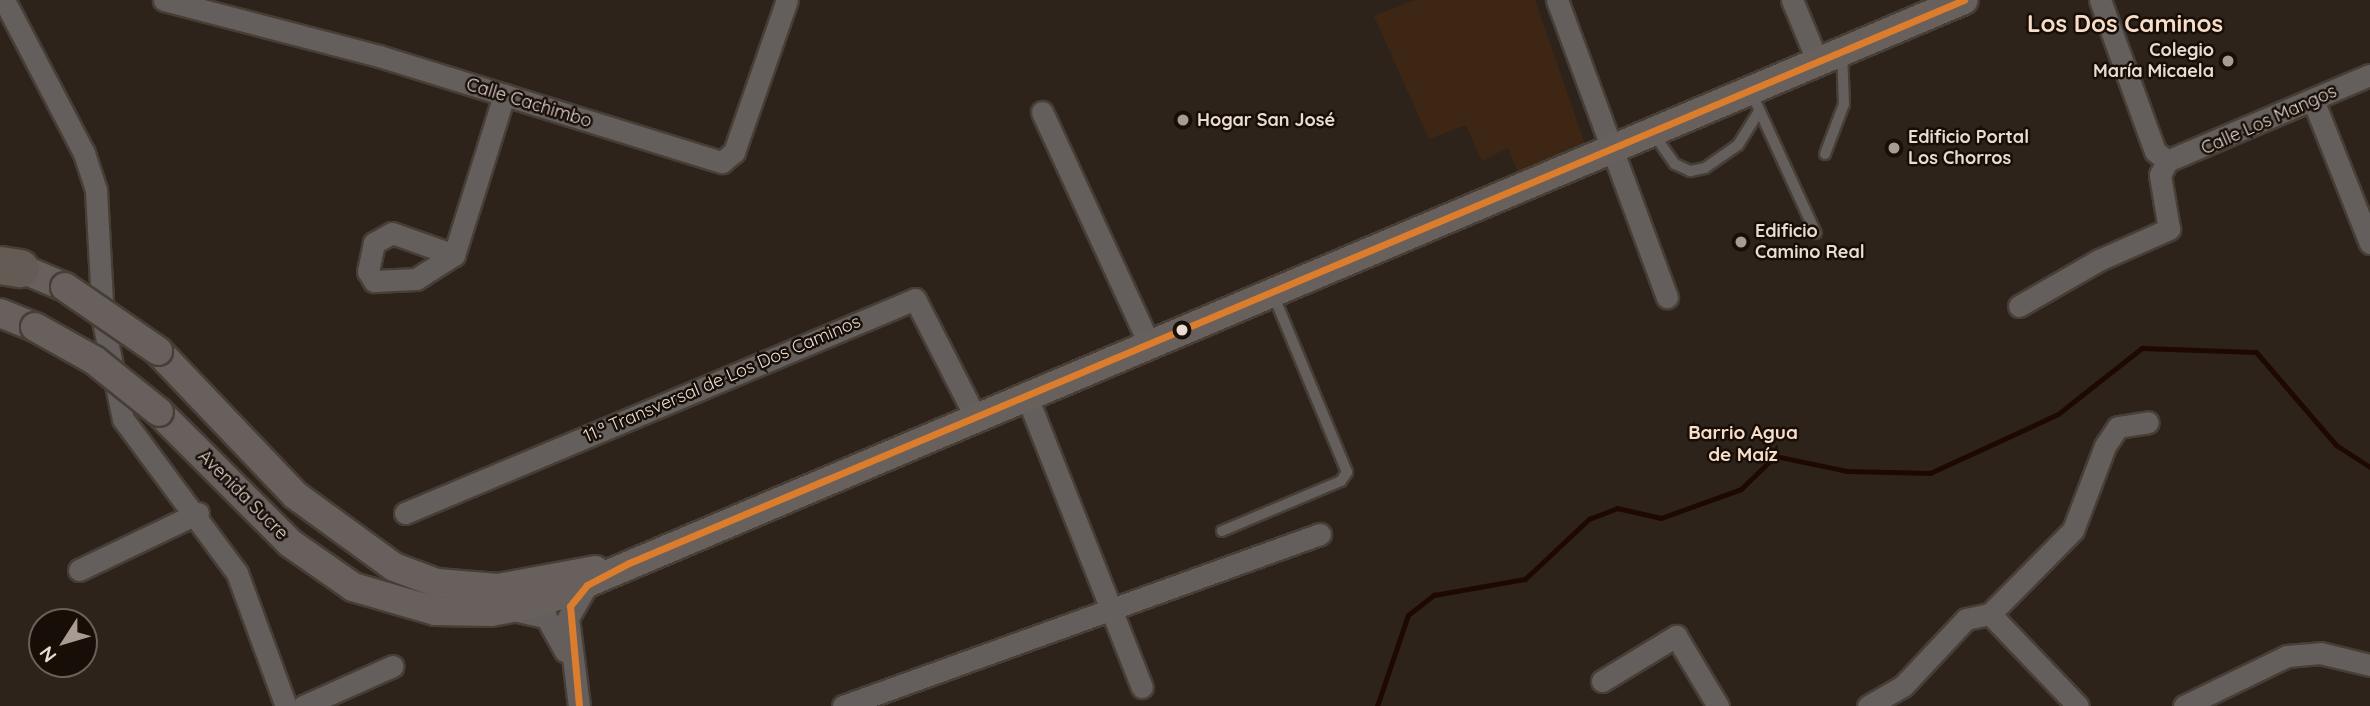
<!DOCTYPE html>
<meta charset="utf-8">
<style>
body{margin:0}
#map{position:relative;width:2370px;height:706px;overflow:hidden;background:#2e231b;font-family:Quicksand,sans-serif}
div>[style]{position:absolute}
.built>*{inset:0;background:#3d2613}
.stream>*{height:5px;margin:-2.5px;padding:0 2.5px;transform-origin:2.5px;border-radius:2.5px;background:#1d0902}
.roads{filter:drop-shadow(2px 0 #473e36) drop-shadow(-2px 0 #473e36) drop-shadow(0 2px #473e36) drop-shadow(0 -2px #473e36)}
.service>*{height:10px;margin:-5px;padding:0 5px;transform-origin:5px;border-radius:5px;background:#645f5c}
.minor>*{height:21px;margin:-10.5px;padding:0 10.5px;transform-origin:10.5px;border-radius:10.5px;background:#645f5c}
.secondary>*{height:28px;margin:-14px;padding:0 14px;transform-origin:14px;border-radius:14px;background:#67605c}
.motorway>*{height:37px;margin:-18.5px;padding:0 18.5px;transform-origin:18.5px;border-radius:18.5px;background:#645b55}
.bridges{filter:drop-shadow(2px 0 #473e36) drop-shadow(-2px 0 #473e36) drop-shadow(0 2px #473e36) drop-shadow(0 -2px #473e36)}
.secondary-bridge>*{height:28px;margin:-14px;padding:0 14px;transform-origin:14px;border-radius:14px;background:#67605c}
.bus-1>*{height:7px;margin:-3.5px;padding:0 3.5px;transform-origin:3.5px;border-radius:3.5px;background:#dc7c2d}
.dots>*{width:19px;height:19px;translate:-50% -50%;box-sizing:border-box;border:4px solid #170e08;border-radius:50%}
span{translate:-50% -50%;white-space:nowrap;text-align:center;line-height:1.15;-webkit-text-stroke:5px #170e08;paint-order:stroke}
.poi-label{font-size:18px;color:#eadcd3;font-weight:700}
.right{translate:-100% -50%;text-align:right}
.left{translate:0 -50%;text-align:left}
.street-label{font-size:18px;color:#eadcd3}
.neighbourhood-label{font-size:19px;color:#f8ddc9;font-weight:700}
.district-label{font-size:24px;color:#f8ddc9;font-weight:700}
.north{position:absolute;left:28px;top:608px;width:70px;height:70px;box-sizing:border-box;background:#170e08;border:2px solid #6b6059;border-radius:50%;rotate:233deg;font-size:19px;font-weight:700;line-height:28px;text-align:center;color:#eadcd3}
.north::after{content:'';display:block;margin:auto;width:24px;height:32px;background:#a89b93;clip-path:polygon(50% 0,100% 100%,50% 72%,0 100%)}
</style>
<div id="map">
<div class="built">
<div style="clip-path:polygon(1415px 0,1535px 0,1585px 144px,1518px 173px,1508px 148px,1482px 161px,1466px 125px,1429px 139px,1374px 16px)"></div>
</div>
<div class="stream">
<div style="left:1377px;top:706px;width:96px;rotate:-71.2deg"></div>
<div style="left:1408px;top:615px;width:33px;rotate:-38deg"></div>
<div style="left:1434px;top:595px;width:92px;rotate:-10deg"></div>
<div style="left:1525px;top:579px;width:88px;rotate:-43.2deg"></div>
<div style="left:1589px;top:519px;width:30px;rotate:-21deg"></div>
<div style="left:1617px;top:508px;width:45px;rotate:12.8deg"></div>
<div style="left:1661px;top:518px;width:85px;rotate:-19.9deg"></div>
<div style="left:1741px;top:489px;width:47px;rotate:-44.1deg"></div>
<div style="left:1775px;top:456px;width:74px;rotate:11.8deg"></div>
<div style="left:1847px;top:471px;width:83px;rotate:1.4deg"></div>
<div style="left:1930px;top:473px;width:141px;rotate:-24.7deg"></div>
<div style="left:2058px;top:414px;width:107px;rotate:-38.2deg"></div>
<div style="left:2142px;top:348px;width:114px;rotate:2deg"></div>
<div style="left:2256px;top:352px;width:123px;rotate:49.3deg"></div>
<div style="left:2336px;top:445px;width:40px;rotate:32.9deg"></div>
</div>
<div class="roads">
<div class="service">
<div style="left:1751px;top:92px;width:155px;rotate:65.3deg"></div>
<div style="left:1653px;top:133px;width:38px;rotate:55deg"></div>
<div style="left:1675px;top:164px;width:17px;rotate:25deg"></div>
<div style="left:1690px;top:171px;width:15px;rotate:-11deg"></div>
<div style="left:1705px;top:168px;width:40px;rotate:-34.9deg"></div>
<div style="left:1738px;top:145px;width:40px;rotate:-58deg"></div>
<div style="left:1825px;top:154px;width:53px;rotate:-69.2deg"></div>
<div style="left:1844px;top:104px;width:51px;rotate:-92.2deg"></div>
<div style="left:1222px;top:531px;width:129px;rotate:-22.8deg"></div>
<div style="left:1341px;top:481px;width:11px;rotate:-56deg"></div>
<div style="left:1347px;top:472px;width:193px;rotate:-112.6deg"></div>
</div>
<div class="minor">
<div style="left:4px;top:0;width:173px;rotate:62.4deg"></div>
<div style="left:84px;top:153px;width:40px;rotate:72deg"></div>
<div style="left:96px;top:191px;width:130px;rotate:86.9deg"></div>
<div style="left:103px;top:321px;width:100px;rotate:78.5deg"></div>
<div style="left:123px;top:419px;width:192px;rotate:53.5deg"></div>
<div style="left:237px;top:573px;width:142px;rotate:69.8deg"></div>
<div style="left:164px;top:0;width:222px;rotate:14.6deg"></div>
<div style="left:379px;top:56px;width:359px;rotate:17.2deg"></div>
<div style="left:722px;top:162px;width:16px;rotate:-40deg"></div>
<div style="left:734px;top:152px;width:161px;rotate:-70.8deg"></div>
<div style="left:1557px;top:0;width:317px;rotate:69.7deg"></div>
<div style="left:1792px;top:0;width:65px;rotate:67.4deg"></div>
<div style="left:2100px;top:0;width:161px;rotate:70deg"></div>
<div style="left:2155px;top:151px;width:16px;rotate:40deg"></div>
<div style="left:2313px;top:100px;width:154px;rotate:68.3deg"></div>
<div style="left:1042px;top:112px;width:255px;rotate:65.2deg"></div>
<div style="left:2167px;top:161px;width:220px;rotate:-23deg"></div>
<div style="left:454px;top:255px;width:66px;rotate:-160.5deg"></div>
<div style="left:392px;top:233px;width:21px;rotate:151deg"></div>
<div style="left:374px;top:243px;width:29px;rotate:102deg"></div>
<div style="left:368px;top:271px;width:12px;rotate:59deg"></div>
<div style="left:374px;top:281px;width:42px;rotate:-2.7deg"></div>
<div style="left:416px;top:279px;width:45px;rotate:-32.3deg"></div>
<div style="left:454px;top:255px;width:168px;rotate:-72.6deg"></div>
<div style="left:2019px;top:306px;width:92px;rotate:-29.9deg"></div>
<div style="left:2099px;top:260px;width:77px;rotate:-23.9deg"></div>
<div style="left:2169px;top:229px;width:55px;rotate:-99.5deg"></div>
<div style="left:2160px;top:175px;width:16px;rotate:-63deg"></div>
<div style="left:1027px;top:397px;width:312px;rotate:68.4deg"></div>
<div style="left:405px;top:513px;width:553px;rotate:-22.76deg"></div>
<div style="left:915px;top:299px;width:134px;rotate:62.9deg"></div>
<div style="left:79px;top:570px;width:132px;rotate:-25.6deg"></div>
<div style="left:517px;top:611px;width:30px;rotate:12deg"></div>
<div style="left:546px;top:617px;width:39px;rotate:61deg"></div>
<div style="left:1990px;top:614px;width:118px;rotate:-45.3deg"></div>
<div style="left:2073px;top:530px;width:90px;rotate:-69.1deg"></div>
<div style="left:2105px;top:446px;width:23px;rotate:-56deg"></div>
<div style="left:2118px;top:427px;width:30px;rotate:-9deg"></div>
<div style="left:1990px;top:614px;width:127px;rotate:46.3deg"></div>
<div style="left:1602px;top:681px;width:87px;rotate:-31.3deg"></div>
<div style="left:1676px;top:636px;width:82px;rotate:59deg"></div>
<div style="left:303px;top:706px;width:98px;rotate:-24deg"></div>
<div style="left:579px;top:706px;width:89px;rotate:-97.1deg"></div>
<div style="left:568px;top:618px;width:38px;rotate:-60deg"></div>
<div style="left:843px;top:706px;width:507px;rotate:-19.83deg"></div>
<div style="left:1868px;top:706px;width:40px;rotate:-29.7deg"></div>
<div style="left:1903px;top:686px;width:92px;rotate:-46.8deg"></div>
<div style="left:1966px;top:619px;width:25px;rotate:-12deg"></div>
<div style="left:2184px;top:706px;width:114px;rotate:-25.9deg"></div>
<div style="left:2287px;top:656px;width:33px;rotate:-5deg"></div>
<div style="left:2320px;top:653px;width:51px;rotate:13.5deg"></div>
</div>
<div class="secondary">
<div style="left:20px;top:268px;width:49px;rotate:22.9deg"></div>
<div style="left:0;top:313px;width:38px;rotate:22deg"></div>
<div style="left:158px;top:351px;width:199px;rotate:46.4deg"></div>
<div style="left:295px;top:495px;width:122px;rotate:36deg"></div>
<div style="left:394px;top:567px;width:46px;rotate:20.4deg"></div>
<div style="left:437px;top:583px;width:61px;rotate:4.7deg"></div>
<div style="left:498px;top:588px;width:99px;rotate:-10.5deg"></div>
<div style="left:159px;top:412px;width:185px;rotate:45deg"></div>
<div style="left:290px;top:543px;width:77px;rotate:34.9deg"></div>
<div style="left:353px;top:587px;width:85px;rotate:16.3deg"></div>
<div style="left:435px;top:611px;width:56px;rotate:1deg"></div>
<div style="left:491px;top:612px;width:50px;rotate:-10.4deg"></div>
<div style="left:540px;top:603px;width:1546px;rotate:-22.95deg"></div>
</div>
<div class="motorway">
<div style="left:0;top:265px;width:20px;rotate:9deg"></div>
</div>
</div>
<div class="bridges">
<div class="secondary-bridge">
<div style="left:65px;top:287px;width:113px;rotate:34.5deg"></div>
<div style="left:35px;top:327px;width:68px;rotate:29.2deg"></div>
<div style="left:94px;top:360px;width:83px;rotate:38.7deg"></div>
</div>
</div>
<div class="bus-1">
<div style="left:579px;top:706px;width:100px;rotate:-95.1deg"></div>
<div style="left:570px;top:606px;width:27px;rotate:-51deg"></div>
<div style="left:587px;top:585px;width:47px;rotate:-27.6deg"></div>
<div style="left:629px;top:563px;width:1449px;rotate:-22.87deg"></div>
</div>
<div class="dots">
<div style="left:2228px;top:61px;background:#a89b93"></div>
<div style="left:1183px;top:120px;background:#a89b93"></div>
<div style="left:1894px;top:148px;background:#a89b93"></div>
<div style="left:1741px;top:242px;background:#a89b93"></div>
<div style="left:1182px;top:330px;background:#eadcd3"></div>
</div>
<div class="poi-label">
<span class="right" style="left:2214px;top:61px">Colegio<br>María Micaela</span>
<span class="left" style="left:1197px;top:120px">Hogar San José</span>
<span class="left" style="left:1908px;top:148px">Edificio Portal<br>Los Chorros</span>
<span class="left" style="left:1755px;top:242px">Edificio<br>Camino Real</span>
</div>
<div class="street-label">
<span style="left:529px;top:103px;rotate:17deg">Calle Cachimbo</span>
<span style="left:2269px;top:120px;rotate:-24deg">Calle Los Mangos</span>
<span style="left:722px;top:379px;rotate:-23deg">11.ª Transversal de Los Dos Caminos</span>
<span style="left:243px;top:495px;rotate:45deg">Avenida Sucre</span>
</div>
<div class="neighbourhood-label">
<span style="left:1743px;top:444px">Barrio Agua<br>de Maíz</span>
</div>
<div class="district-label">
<span style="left:2125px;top:24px">Los Dos Caminos</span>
</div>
<div class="north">N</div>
</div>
